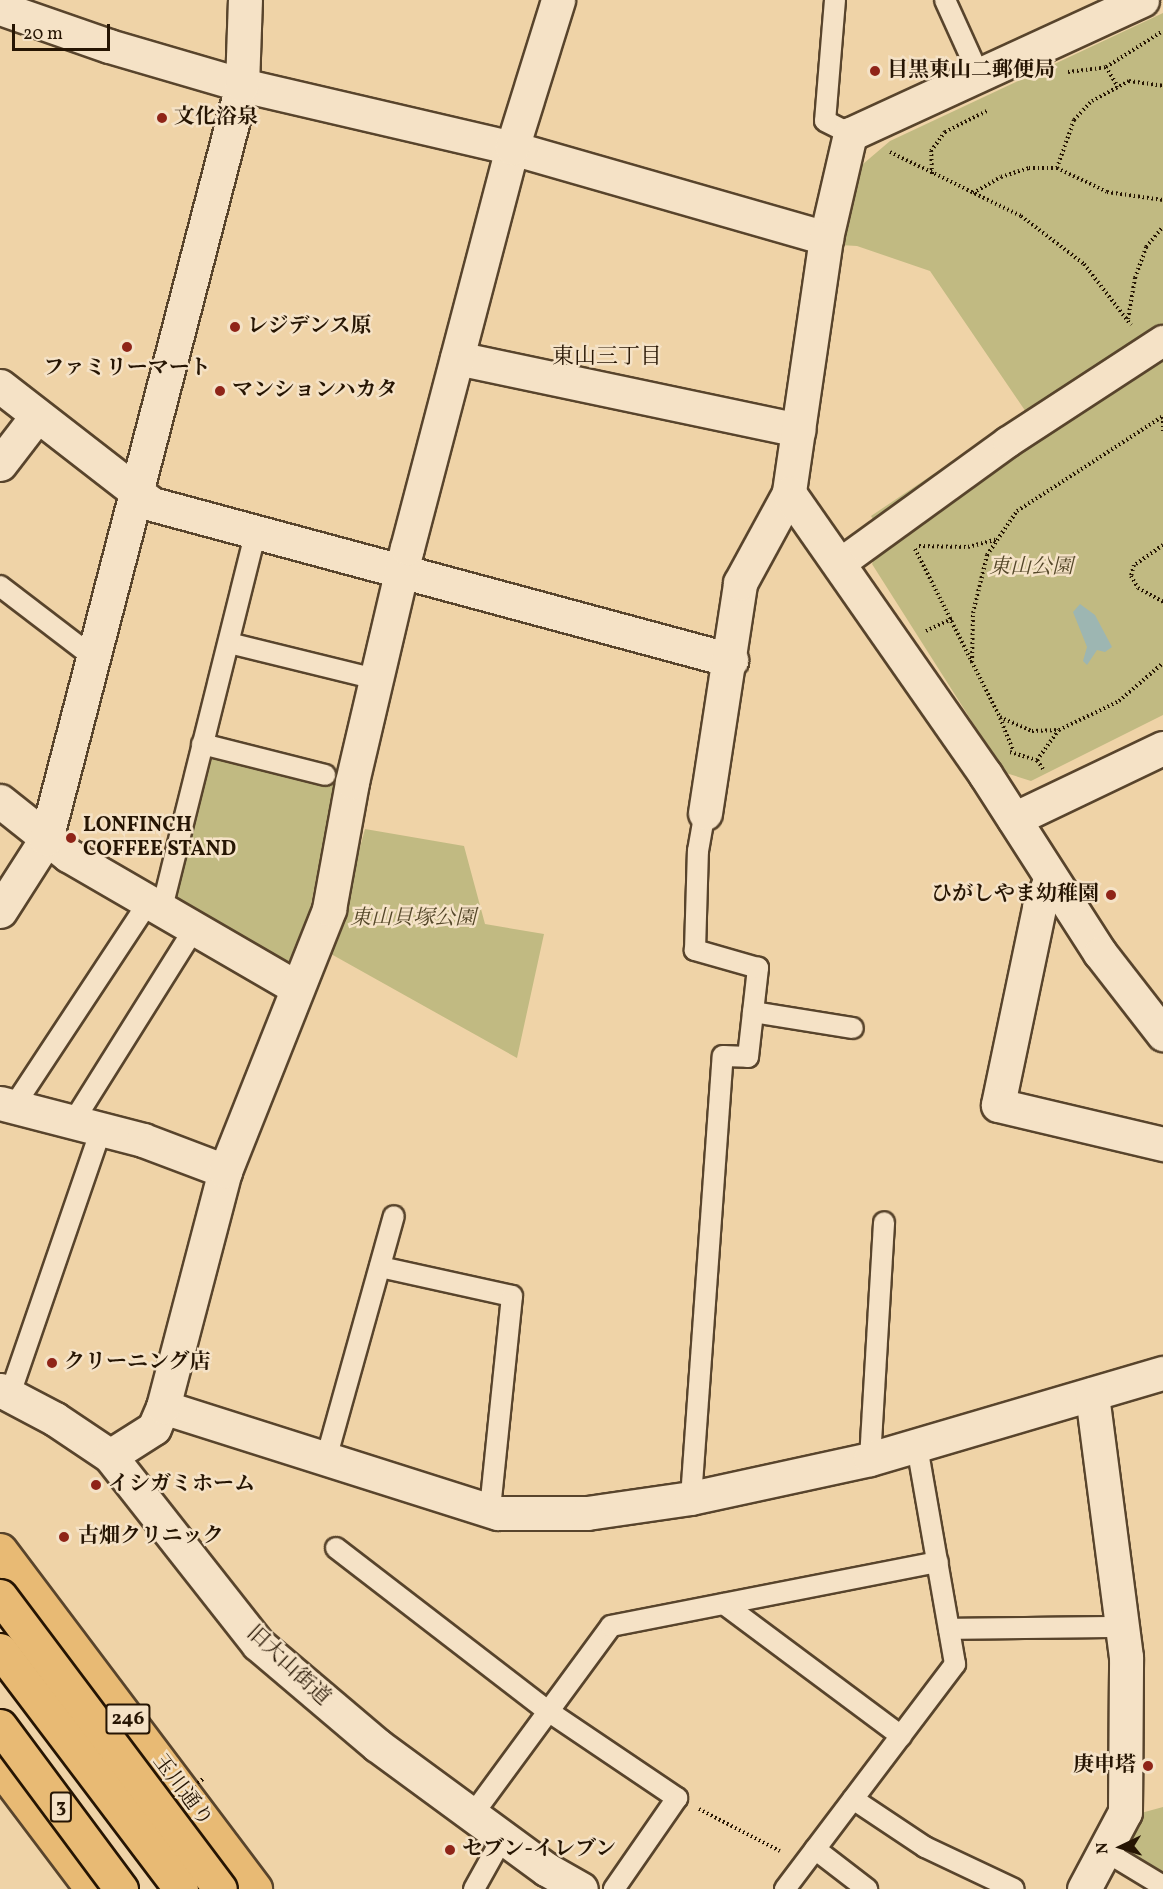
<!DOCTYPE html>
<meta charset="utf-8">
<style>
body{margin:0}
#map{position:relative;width:1163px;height:1889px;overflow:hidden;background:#efd3a7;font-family:Vollkorn,"Noto Serif JP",serif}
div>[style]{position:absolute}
.green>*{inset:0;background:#c1ba82}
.water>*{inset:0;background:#9db6b2}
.path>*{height:4px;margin-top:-2px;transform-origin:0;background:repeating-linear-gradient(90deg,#261503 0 1.5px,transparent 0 4.5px)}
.roads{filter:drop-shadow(2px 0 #58442c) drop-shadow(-2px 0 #58442c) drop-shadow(0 2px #58442c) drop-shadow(0 -2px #58442c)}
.service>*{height:20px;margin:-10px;padding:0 10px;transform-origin:10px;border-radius:10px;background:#f5e2c6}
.pedestrian>*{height:30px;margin:-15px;padding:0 15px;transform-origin:15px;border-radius:15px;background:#f5e2c6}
.minor>*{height:33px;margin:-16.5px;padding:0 16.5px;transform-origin:16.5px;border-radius:16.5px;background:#f5e2c6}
.tertiary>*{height:33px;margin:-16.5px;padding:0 16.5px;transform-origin:16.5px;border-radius:16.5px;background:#f5e2c6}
.trunk>*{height:33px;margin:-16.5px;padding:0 16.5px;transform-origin:16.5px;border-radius:16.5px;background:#e8ba74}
.path-bridge>*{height:4px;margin-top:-2px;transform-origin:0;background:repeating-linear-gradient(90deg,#261503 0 1.5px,transparent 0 4.5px)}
.bridges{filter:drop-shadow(2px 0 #261503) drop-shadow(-2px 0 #261503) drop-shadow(0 2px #261503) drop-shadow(0 -2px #261503)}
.motorway-bridge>*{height:33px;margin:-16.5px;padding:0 16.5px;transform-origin:16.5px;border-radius:16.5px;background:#e8ba74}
.dots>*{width:16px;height:16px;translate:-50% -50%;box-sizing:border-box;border:3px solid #f5e2c6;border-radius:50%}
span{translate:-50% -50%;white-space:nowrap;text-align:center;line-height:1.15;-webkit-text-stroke:5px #f5e2c6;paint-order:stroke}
.shield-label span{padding:2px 4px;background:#f5e2c6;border:2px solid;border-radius:4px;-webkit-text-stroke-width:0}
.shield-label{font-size:20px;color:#261503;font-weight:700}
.poi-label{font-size:21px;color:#261503;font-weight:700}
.left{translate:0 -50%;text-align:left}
.right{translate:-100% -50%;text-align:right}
.park-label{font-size:21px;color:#544729;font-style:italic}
.street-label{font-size:21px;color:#261503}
.neighbourhood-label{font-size:22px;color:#261503}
.north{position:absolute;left:1091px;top:1817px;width:60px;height:60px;-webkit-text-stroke:4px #f5e2c6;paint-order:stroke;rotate:266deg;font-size:16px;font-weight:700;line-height:24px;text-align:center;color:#261503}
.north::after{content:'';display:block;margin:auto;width:21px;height:27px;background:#261503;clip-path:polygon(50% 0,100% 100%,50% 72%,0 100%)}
.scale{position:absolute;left:12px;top:24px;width:98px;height:27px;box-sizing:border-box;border:3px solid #261503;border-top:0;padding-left:8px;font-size:18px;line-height:21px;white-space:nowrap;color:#261503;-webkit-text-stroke:4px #f5e2c6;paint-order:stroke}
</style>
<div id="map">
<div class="green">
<div style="clip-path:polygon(1163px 13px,1163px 715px,1031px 781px,1006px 773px,999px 764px,872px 564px,884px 537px,871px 516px,1026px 412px,930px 271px,857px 246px,840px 245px,851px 191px,863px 164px,890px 141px)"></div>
<div style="clip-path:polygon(211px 753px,335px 785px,304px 939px,285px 966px,169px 907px)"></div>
<div style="clip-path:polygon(365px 829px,464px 846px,485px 924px,544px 934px,517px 1058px,331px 954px)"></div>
<div style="clip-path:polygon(1163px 1807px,1163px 1879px,1115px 1851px,1130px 1816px)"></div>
</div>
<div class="water">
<div style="clip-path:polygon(1080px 604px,1095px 615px,1112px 647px,1105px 652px,1097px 650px,1087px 665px,1083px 661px,1087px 647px,1073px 612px)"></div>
</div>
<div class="path">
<div style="left:1106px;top:67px;width:23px;rotate:59deg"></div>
<div style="left:1068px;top:72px;width:38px;rotate:-7deg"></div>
<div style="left:1106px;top:67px;width:67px;rotate:-32.3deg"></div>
<div style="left:890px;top:152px;width:146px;rotate:26deg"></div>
<div style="left:1021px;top:216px;width:79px;rotate:37.3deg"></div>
<div style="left:1084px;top:264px;width:77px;rotate:52.4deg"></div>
<div style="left:1057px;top:168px;width:51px;rotate:-70.5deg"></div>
<div style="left:1074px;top:120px;width:26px;rotate:-47deg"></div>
<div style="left:1092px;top:101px;width:42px;rotate:-28.4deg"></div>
<div style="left:1129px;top:81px;width:34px;rotate:8deg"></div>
<div style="left:932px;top:174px;width:23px;rotate:-92deg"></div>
<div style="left:931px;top:151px;width:24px;rotate:-54deg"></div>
<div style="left:945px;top:132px;width:49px;rotate:-26.6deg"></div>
<div style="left:973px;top:193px;width:32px;rotate:-30deg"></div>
<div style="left:1001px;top:177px;width:29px;rotate:-18deg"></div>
<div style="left:1029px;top:168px;width:28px"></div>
<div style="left:1057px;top:168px;width:55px;rotate:25.6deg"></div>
<div style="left:1107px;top:192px;width:57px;rotate:8.1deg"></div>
<div style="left:1128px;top:319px;width:42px;rotate:-80.3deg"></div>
<div style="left:1135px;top:278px;width:33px;rotate:-70deg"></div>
<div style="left:1146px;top:247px;width:26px;rotate:-50deg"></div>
<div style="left:1163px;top:417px;width:14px;rotate:90deg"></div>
<div style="left:1163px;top:545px;width:35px;rotate:145deg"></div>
<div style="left:1134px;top:565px;width:11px;rotate:105deg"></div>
<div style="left:1131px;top:576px;width:14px;rotate:60deg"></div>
<div style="left:1138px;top:588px;width:29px;rotate:29deg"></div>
<div style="left:919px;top:546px;width:49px;rotate:1.2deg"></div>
<div style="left:968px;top:547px;width:31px;rotate:-15deg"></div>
<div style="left:915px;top:549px;width:188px;rotate:63.2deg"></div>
<div style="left:1000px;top:717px;width:35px;rotate:24deg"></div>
<div style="left:1032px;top:731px;width:27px;rotate:-2deg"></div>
<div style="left:926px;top:631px;width:29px;rotate:-25deg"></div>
<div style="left:972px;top:662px;width:49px;rotate:-88.8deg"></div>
<div style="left:973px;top:613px;width:60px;rotate:-76.4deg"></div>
<div style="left:987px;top:555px;width:53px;rotate:-55.7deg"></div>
<div style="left:1017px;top:511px;width:173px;rotate:-33deg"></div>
<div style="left:1000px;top:718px;width:35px;rotate:68deg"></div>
<div style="left:1010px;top:752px;width:28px;rotate:17deg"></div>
<div style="left:1043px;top:769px;width:11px;rotate:-124deg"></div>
<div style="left:1037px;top:760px;width:37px;rotate:-54deg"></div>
<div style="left:1059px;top:730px;width:67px;rotate:-25.8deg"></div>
<div style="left:1119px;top:701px;width:58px;rotate:-40.8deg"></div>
<div style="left:699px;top:1809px;width:91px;rotate:27.4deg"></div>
</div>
<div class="roads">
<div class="service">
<div style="left:835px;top:0;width:121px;rotate:94.7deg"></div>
<div style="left:825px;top:121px;width:28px;rotate:27deg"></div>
<div style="left:945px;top:0;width:82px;rotate:65.6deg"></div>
<div style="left:0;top:586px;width:117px;rotate:37.4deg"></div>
<div style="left:229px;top:643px;width:151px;rotate:13.8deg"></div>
<div style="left:202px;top:744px;width:127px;rotate:14.1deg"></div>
<div style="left:161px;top:912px;width:392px;rotate:-76deg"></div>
<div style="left:753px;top:1012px;width:101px;rotate:9.1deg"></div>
<div style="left:14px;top:1106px;width:242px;rotate:-56.6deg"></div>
<div style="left:73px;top:1122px;width:226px;rotate:-57.9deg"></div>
<div style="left:380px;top:1267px;width:135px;rotate:12.4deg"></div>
<div style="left:512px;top:1296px;width:215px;rotate:95.9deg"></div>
<div style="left:10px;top:1394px;width:280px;rotate:-71deg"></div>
<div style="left:326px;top:1459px;width:252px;rotate:-74.4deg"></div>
<div style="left:870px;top:1459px;width:237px;rotate:-86.6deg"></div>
<div style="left:691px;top:1498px;width:443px;rotate:-85.9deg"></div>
<div style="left:723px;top:1056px;width:25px;rotate:2deg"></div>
<div style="left:748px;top:1057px;width:90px;rotate:-83.6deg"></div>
<div style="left:758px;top:968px;width:66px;rotate:-164.1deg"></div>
<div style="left:695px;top:950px;width:99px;rotate:-88.3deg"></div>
<div style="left:698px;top:851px;width:39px;rotate:-80deg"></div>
<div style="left:336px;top:1548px;width:267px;rotate:37.6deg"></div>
<div style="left:548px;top:1711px;width:156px;rotate:34deg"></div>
<div style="left:677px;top:1798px;width:111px;rotate:124.7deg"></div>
<div style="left:724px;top:1604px;width:221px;rotate:36.7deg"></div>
<div style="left:949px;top:1629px;width:173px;rotate:-0.7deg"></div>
<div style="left:853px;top:1799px;width:87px;rotate:33.7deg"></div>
<div style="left:925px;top:1847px;width:98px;rotate:25.3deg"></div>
<div style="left:473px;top:1814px;width:233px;rotate:-53.7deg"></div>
<div style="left:611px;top:1626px;width:333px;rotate:-11.1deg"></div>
<div style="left:815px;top:1849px;width:66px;rotate:37.6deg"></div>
<div style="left:1105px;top:1851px;width:68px;rotate:31.1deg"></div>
<div style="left:474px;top:1889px;width:60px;rotate:-60.9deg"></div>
<div style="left:785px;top:1889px;width:282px;rotate:-52.9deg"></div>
<div style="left:955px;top:1664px;width:221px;rotate:-99.9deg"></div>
</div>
<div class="pedestrian">
<div style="left:841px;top:563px;width:206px;rotate:-35.9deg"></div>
<div style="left:1008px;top:442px;width:185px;rotate:-33.1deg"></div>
</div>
<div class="minor">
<div style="left:0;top:8px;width:115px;rotate:19.2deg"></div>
<div style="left:109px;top:46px;width:139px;rotate:16.3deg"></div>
<div style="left:242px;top:85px;width:277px;rotate:13.1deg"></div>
<div style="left:512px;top:148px;width:327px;rotate:16deg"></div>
<div style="left:457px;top:358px;width:349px;rotate:11.9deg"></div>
<div style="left:0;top:386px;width:192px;rotate:37.8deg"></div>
<div style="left:152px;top:504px;width:600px;rotate:15.08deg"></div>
<div style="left:0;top:464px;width:59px;rotate:-52.5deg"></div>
<div style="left:0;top:801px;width:87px;rotate:38.5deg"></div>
<div style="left:68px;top:855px;width:265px;rotate:30.1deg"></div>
<div style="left:705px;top:813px;width:233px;rotate:-81.3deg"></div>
<div style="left:740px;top:583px;width:102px;rotate:-61.4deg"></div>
<div style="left:1051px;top:878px;width:32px;rotate:112deg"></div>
<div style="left:1039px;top:908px;width:201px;rotate:101.8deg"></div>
<div style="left:998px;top:1105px;width:170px;rotate:13.3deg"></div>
<div style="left:0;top:911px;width:85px;rotate:-57.4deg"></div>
<div style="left:46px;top:839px;width:779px;rotate:-75.43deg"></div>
<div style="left:242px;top:85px;width:85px;rotate:-88deg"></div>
<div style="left:0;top:1103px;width:148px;rotate:14.5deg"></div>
<div style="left:143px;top:1140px;width:88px;rotate:20.7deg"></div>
<div style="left:0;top:1390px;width:62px;rotate:27.8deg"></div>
<div style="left:55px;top:1419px;width:66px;rotate:33.9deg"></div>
<div style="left:110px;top:1456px;width:239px;rotate:51.8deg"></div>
<div style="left:258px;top:1644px;width:156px;rotate:40.3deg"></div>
<div style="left:377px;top:1745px;width:210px;rotate:36.3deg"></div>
<div style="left:546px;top:1869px;width:40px;rotate:29.7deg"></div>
<div style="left:163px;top:1407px;width:351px;rotate:17.6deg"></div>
<div style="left:498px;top:1513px;width:89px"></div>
<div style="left:587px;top:1513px;width:105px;rotate:-8.2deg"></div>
<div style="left:691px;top:1498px;width:183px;rotate:-12.3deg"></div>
<div style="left:870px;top:1459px;width:305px;rotate:-16.4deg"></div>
<div style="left:110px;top:1456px;width:52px;rotate:-32.5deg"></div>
<div style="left:154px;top:1428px;width:23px;rotate:-67deg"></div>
<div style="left:163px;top:1407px;width:244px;rotate:-75.3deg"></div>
<div style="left:225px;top:1171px;width:282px;rotate:-68.3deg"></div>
<div style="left:329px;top:909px;width:129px;rotate:-79.7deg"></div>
<div style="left:352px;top:782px;width:240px;rotate:-76.8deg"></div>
<div style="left:407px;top:548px;width:414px;rotate:-75.3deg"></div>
<div style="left:512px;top:148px;width:155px;rotate:-72.7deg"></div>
<div style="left:1084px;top:1889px;width:87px;rotate:-62deg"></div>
<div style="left:1125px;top:1812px;width:155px;rotate:-89.6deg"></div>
<div style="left:1126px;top:1657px;width:265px;rotate:-97.4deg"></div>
</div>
<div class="tertiary">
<div style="left:1142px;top:0;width:321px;rotate:155.3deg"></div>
<div style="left:850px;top:134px;width:107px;rotate:103deg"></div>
<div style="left:826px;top:238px;width:258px;rotate:98.3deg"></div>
<div style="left:789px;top:493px;width:343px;rotate:55.1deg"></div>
<div style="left:985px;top:774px;width:213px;rotate:57.3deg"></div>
<div style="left:1100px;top:953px;width:103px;rotate:52.1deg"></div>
<div style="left:1014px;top:819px;width:165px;rotate:-25.5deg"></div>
</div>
<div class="trunk">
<div style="left:0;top:1550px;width:424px;rotate:53deg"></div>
<div style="left:0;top:1767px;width:153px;rotate:53deg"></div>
</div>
</div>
<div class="path-bridge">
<div style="left:187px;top:1791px;width:20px;rotate:-37deg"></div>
</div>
<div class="bridges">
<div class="motorway-bridge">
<div style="left:0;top:1596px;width:366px;rotate:53.1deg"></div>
<div style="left:0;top:1650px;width:300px;rotate:52.9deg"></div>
<div style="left:0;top:1726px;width:203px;rotate:53.4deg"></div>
</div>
</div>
<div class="dots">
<div style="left:875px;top:71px;background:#8f2418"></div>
<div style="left:162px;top:118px;background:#8f2418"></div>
<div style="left:235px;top:327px;background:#8f2418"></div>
<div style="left:127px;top:347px;background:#8f2418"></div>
<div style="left:220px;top:391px;background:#8f2418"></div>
<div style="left:71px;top:838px;background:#8f2418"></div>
<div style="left:1111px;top:895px;background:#8f2418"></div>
<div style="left:52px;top:1363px;background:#8f2418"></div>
<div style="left:96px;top:1485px;background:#8f2418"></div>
<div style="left:64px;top:1537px;background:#8f2418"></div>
<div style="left:1148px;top:1766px;background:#8f2418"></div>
<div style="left:450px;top:1850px;background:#8f2418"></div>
</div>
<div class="shield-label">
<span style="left:128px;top:1719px">246</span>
<span style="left:61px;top:1807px">3</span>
</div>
<div class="poi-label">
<span class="left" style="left:887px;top:71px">目黒東山二郵便局</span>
<span class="left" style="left:174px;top:118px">文化浴泉</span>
<span class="left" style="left:247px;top:327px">レジデンス原</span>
<span style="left:127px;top:369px">ファミリーマート</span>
<span class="left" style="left:232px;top:391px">マンションハカタ</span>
<span class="left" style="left:83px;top:838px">LONFINCH<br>COFFEE STAND</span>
<span class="right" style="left:1099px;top:895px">ひがしやま幼稚園</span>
<span class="left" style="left:64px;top:1363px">クリーニング店</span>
<span class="left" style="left:108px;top:1485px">イシガミホーム</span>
<span class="left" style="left:78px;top:1537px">古畑クリニック</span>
<span class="right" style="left:1136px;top:1766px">庚申塔</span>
<span class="left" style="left:462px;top:1850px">セブン-イレブン</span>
</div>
<div class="park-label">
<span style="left:1031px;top:568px">東山公園</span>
<span style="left:413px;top:919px">東山貝塚公園</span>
</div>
<div class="street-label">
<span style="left:288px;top:1666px;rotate:43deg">旧大山街道</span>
<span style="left:182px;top:1791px;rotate:53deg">玉川通り</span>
</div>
<div class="neighbourhood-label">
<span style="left:607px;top:358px">東山三丁目</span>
</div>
<div class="north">N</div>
<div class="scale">20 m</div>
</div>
